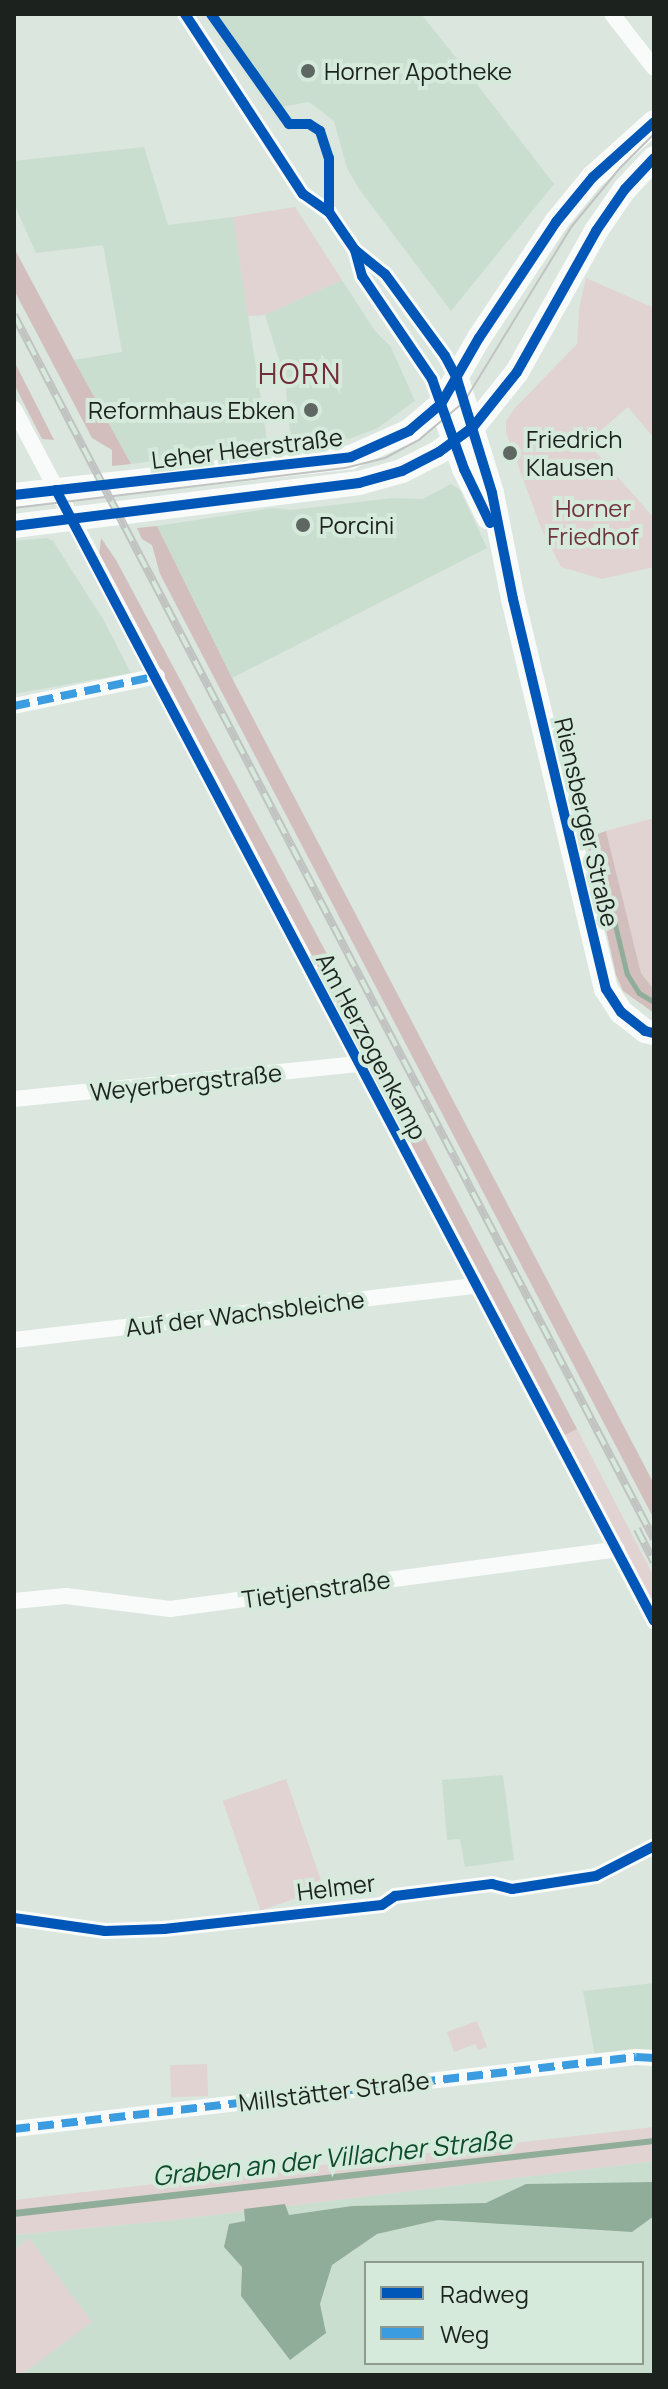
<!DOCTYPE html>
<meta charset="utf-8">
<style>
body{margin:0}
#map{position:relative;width:668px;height:2389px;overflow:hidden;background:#dae6de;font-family:Manrope,sans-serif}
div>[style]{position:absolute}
.built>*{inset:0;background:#caded0}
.green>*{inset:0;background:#e1d3d1;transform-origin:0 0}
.forest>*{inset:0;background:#d2bfbd}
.water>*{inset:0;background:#90ad99}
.stream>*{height:5px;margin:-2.5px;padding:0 2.5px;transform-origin:2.5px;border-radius:2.5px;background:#90ad99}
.street>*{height:16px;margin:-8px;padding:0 8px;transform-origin:8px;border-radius:8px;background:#f9fbfa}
.secondary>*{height:24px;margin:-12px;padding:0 12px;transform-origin:12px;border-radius:12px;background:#f9fbfa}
.tram>*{height:2px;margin:-1px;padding:0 1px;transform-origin:1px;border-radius:1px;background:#c0c3c1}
.rail>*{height:8px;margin-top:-4px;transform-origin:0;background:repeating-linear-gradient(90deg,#d6eadc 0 15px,#c0c3c1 0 30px);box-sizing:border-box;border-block:2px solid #c0c3c1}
.quiet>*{height:8px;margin-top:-4px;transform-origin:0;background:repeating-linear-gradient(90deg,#3c9ce0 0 16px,transparent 0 24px)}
.cycleway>*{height:10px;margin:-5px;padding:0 5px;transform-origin:5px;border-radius:5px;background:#0057b8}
.dots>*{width:22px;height:22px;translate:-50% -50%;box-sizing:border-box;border:4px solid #d6eadc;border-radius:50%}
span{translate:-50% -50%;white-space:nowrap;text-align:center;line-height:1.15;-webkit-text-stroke:8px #d6eadc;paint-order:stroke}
.poi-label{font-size:24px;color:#1c231e}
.left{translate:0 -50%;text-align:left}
.right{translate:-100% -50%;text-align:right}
.street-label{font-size:24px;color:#1c231e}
.park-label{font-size:24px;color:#70353c}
.water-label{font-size:26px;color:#0d4c2b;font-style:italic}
.quarter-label{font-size:28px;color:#742d37;letter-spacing:2px}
.frame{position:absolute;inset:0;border:16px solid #1c231e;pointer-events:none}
.legend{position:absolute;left:364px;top:2261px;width:280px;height:104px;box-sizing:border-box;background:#d6eadc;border:2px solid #8c9a90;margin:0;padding:10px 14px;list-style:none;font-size:24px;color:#1c231e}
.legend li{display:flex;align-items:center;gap:16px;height:40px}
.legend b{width:40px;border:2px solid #8c9a90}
</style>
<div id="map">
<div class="built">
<div style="clip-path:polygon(218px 14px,421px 14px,466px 70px,554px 184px,451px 311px,359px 189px,347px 168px,334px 121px,309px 102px,281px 107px)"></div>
<div style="clip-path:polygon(144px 147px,168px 225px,233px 217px,268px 446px,131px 464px,74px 360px,122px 352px,103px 245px,36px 253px,14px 204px,14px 161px)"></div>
<div style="clip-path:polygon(342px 280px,375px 331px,391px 347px,415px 401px,376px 429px,340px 442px,302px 448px,291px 444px,285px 379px,265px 315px)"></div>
<div style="clip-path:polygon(451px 484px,460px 490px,487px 548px,232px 678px,157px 526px,273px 508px,291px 510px,393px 498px,423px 499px)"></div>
<div style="clip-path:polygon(47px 538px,53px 541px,103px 619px,131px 673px,14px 694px,14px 541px)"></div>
<div style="clip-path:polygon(503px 1775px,514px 1860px,465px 1867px,460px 1839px,447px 1840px,442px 1780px)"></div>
<div style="clip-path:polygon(654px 1983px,654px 2054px,596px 2061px,583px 1991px)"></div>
<div style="clip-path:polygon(evenodd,654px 2161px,654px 2375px,14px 2375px,14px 2235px,164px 2221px,654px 2161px,366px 2263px,642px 2263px,642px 2363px,366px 2363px,366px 2263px)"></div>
</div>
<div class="green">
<div style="clip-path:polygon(295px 207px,342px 280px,265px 315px,248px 316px,233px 217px)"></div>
<div style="clip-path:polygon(586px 278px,654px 308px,654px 438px,628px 407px,587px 442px,654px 518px,654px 567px,602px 579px,561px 567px,541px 528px,506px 432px,506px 421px,514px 409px,577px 344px,579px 309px)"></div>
<div style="clip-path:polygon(654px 818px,654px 990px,641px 973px,606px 831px)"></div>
<div style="clip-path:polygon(577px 1429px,654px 1577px,654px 1610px,563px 1436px)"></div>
<div style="left:286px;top:1779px;width:116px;height:67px;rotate:71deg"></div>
<div style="clip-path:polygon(477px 2021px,487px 2047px,478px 2050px,475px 2044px,454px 2052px,447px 2032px)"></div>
<div style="left:207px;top:2064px;width:32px;height:37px;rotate:88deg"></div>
<div style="clip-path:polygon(654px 2127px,654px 2161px,164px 2221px,14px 2235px,14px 2200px)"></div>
<div style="clip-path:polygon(29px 2238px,92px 2322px,21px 2375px,14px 2375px,14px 2250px)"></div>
</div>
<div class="forest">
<div style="clip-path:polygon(14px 248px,74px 360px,131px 464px,112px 466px,112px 450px,92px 438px,14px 290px)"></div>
<div style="clip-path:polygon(14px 361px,41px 414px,54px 440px,42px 439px,14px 384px)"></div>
<div style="clip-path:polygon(157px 526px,232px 678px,654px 1484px,654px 1519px,160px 574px,152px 545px,142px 539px,137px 528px)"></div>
<div style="clip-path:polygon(101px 538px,116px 560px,387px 1066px,577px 1429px,563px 1436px,99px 557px)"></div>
<div style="clip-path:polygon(606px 831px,641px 973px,654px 990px,654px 1013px,623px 991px,616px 975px,586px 838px)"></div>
</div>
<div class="water">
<div style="clip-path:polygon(654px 2138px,654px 2144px,14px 2217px,14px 2210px)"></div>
<div style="clip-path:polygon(654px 2182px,654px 2216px,632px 2232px,438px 2220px,377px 2234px,332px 2265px,320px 2304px,326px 2333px,290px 2360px,241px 2296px,242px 2267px,224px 2247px,229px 2224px,245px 2221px,244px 2209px,285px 2204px,289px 2215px,352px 2206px,486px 2203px,526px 2184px)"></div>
</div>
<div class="stream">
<div style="left:594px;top:838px;width:140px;rotate:76.4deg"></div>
<div style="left:627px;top:974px;width:22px;rotate:58deg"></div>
<div style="left:639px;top:993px;width:17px;rotate:31deg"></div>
</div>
<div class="street">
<div style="left:185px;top:14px;width:215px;rotate:56.8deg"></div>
<div style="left:303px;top:194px;width:32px;rotate:35deg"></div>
<div style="left:329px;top:212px;width:46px;rotate:55.6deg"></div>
<div style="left:355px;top:250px;width:38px;rotate:39deg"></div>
<div style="left:385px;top:274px;width:102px;rotate:53.8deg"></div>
<div style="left:445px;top:356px;width:26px;rotate:62deg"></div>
<div style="left:612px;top:14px;width:68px;rotate:52.1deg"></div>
<div style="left:355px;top:250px;width:27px;rotate:75deg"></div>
<div style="left:362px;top:276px;width:125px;rotate:55.8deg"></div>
<div style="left:432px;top:379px;width:27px;rotate:70deg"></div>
<div style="left:14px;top:409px;width:1371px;rotate:62.16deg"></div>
<div style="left:14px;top:706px;width:146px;rotate:-11.8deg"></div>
<div style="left:14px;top:1099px;width:346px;rotate:-5.8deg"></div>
<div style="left:14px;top:1340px;width:466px;rotate:-6.7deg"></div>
<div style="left:14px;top:1601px;width:52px;rotate:-5.5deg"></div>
<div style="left:66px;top:1596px;width:105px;rotate:7.1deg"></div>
<div style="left:170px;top:1609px;width:451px;rotate:-7.6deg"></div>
<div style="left:14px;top:1918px;width:92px;rotate:8.1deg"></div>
<div style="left:105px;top:1931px;width:59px;rotate:-1.9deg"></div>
<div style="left:164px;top:1929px;width:219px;rotate:-6.3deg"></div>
<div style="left:382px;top:1905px;width:16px;rotate:-35deg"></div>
<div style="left:395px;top:1896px;width:98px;rotate:-7.1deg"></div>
<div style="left:492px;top:1884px;width:21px;rotate:14deg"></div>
<div style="left:512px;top:1889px;width:85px;rotate:-8.8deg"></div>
<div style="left:596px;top:1876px;width:65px;rotate:-27.3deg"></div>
<div style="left:14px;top:2129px;width:626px;rotate:-6.6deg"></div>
<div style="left:636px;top:2057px;width:18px;rotate:3deg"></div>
</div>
<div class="secondary">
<div style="left:457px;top:379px;width:119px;rotate:72.9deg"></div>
<div style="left:492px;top:493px;width:108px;rotate:78.8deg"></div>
<div style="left:513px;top:599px;width:401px;rotate:76.6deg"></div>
<div style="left:606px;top:989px;width:27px;rotate:57deg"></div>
<div style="left:621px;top:1012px;width:31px;rotate:38deg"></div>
<div style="left:645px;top:1031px;width:9px;rotate:13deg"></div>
<div style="left:441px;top:404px;width:69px;rotate:70.5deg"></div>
<div style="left:464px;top:469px;width:54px;rotate:63.4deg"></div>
<div style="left:14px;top:495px;width:339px;rotate:-6.4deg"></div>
<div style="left:351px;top:457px;width:64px;rotate:-24.1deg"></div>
<div style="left:409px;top:431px;width:42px;rotate:-40.2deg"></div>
<div style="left:441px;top:404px;width:76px;rotate:-60.1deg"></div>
<div style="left:479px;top:338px;width:139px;rotate:-56.4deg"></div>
<div style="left:556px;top:222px;width:58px;rotate:-50.6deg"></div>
<div style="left:593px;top:177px;width:82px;rotate:-42deg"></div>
<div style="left:14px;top:526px;width:348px;rotate:-7.1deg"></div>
<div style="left:359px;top:483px;width:45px;rotate:-15.6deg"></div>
<div style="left:402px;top:471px;width:42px;rotate:-27.2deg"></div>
<div style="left:439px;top:452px;width:42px;rotate:-36.3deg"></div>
<div style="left:473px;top:427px;width:70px;rotate:-51.3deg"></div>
<div style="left:517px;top:372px;width:162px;rotate:-60.7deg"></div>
<div style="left:596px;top:231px;width:51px;rotate:-55.4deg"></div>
<div style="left:625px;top:189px;width:42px;rotate:-46.9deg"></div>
</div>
<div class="tram">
<div style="left:14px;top:508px;width:333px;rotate:-6.9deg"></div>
<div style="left:345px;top:468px;width:41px;rotate:-14deg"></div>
<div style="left:385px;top:458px;width:40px;rotate:-28deg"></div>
<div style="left:420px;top:439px;width:57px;rotate:-40.1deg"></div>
<div style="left:464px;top:402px;width:206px;rotate:-58.5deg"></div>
<div style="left:572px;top:226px;width:75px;rotate:-50.4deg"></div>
<div style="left:620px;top:168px;width:48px;rotate:-45deg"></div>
</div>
<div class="rail">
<div style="left:14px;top:315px;width:1381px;rotate:62.4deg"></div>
<div style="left:637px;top:1529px;width:37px;rotate:63deg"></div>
</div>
<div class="quiet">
<div style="left:14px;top:706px;width:146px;rotate:-11.8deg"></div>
<div style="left:14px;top:2129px;width:626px;rotate:-6.6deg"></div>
<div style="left:636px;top:2057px;width:18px;rotate:3deg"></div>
</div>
<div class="cycleway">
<div style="left:185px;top:14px;width:215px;rotate:56.8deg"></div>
<div style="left:303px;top:194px;width:32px;rotate:35deg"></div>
<div style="left:329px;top:212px;width:46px;rotate:55.6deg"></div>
<div style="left:355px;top:250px;width:38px;rotate:39deg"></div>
<div style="left:385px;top:274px;width:102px;rotate:53.8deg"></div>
<div style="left:445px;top:356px;width:26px;rotate:62deg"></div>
<div style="left:457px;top:379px;width:119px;rotate:72.9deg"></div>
<div style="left:492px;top:493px;width:108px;rotate:78.8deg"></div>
<div style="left:513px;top:599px;width:401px;rotate:76.6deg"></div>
<div style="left:606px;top:989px;width:27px;rotate:57deg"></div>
<div style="left:621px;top:1012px;width:31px;rotate:38deg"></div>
<div style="left:645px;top:1031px;width:9px;rotate:13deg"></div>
<div style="left:211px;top:14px;width:135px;rotate:54.7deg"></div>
<div style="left:289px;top:124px;width:20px"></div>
<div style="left:309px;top:124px;width:13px;rotate:32deg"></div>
<div style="left:320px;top:131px;width:28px;rotate:72deg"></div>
<div style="left:329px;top:158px;width:54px;rotate:90deg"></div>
<div style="left:355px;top:250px;width:27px;rotate:75deg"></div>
<div style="left:362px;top:276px;width:125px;rotate:55.8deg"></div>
<div style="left:432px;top:379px;width:96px;rotate:70.4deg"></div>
<div style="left:464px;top:469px;width:60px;rotate:64.3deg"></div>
<div style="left:56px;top:490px;width:1279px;rotate:62.13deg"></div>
<div style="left:14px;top:495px;width:339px;rotate:-6.4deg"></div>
<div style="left:351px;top:457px;width:64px;rotate:-24.1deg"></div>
<div style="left:409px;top:431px;width:42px;rotate:-40.2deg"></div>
<div style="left:441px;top:404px;width:76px;rotate:-60.1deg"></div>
<div style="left:479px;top:338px;width:139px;rotate:-56.4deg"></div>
<div style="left:556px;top:222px;width:58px;rotate:-50.6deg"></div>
<div style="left:593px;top:177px;width:82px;rotate:-42deg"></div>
<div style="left:14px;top:526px;width:348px;rotate:-7.1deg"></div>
<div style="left:359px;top:483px;width:45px;rotate:-15.6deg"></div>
<div style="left:402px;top:471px;width:42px;rotate:-27.2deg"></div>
<div style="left:439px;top:452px;width:42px;rotate:-36.3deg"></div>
<div style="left:473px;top:427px;width:70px;rotate:-51.3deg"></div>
<div style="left:517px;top:372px;width:162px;rotate:-60.7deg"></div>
<div style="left:596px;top:231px;width:51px;rotate:-55.4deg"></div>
<div style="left:625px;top:189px;width:42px;rotate:-46.9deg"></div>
<div style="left:14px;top:1918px;width:92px;rotate:8.1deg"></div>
<div style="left:105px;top:1931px;width:59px;rotate:-1.9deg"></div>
<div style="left:164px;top:1929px;width:219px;rotate:-6.3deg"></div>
<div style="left:382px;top:1905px;width:16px;rotate:-35deg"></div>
<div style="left:395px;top:1896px;width:98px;rotate:-7.1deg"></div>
<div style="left:492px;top:1884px;width:21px;rotate:14deg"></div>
<div style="left:512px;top:1889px;width:85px;rotate:-8.8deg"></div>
<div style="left:596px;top:1876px;width:65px;rotate:-27.3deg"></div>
</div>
<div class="dots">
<div style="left:308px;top:71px;background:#5e6761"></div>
<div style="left:311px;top:410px;background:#5e6761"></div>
<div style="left:510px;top:453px;background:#5e6761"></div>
<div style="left:303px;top:525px;background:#5e6761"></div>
</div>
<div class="poi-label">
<span class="left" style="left:324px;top:71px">Horner Apotheke</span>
<span class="right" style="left:295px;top:410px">Reformhaus Ebken</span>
<span class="left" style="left:526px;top:453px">Friedrich<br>Klausen</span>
<span class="left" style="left:319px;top:525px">Porcini</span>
</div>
<div class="street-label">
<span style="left:247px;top:448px;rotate:-7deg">Leher Heerstraße</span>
<span style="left:587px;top:822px;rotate:77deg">Riensberger Straße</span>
<span style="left:372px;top:1046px;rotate:62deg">Am Herzogenkamp</span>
<span style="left:186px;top:1082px;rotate:-6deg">Weyerbergstraße</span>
<span style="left:245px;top:1313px;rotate:-7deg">Auf der Wachsbleiche</span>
<span style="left:316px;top:1589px;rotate:-8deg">Tietjenstraße</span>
<span style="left:336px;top:1887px;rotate:-7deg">Helmer</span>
<span style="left:334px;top:2091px;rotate:-7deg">Millstätter Straße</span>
</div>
<div class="park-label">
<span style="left:593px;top:522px">Horner<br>Friedhof</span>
</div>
<div class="water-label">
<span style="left:332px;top:2158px;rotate:-6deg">Graben an der Villacher Straße</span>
</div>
<div class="quarter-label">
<span style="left:300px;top:373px">HORN</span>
</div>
<div class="frame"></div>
<ul class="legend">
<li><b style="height:10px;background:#0057b8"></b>Radweg</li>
<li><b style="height:10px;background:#3c9ce0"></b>Weg</li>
</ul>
</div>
